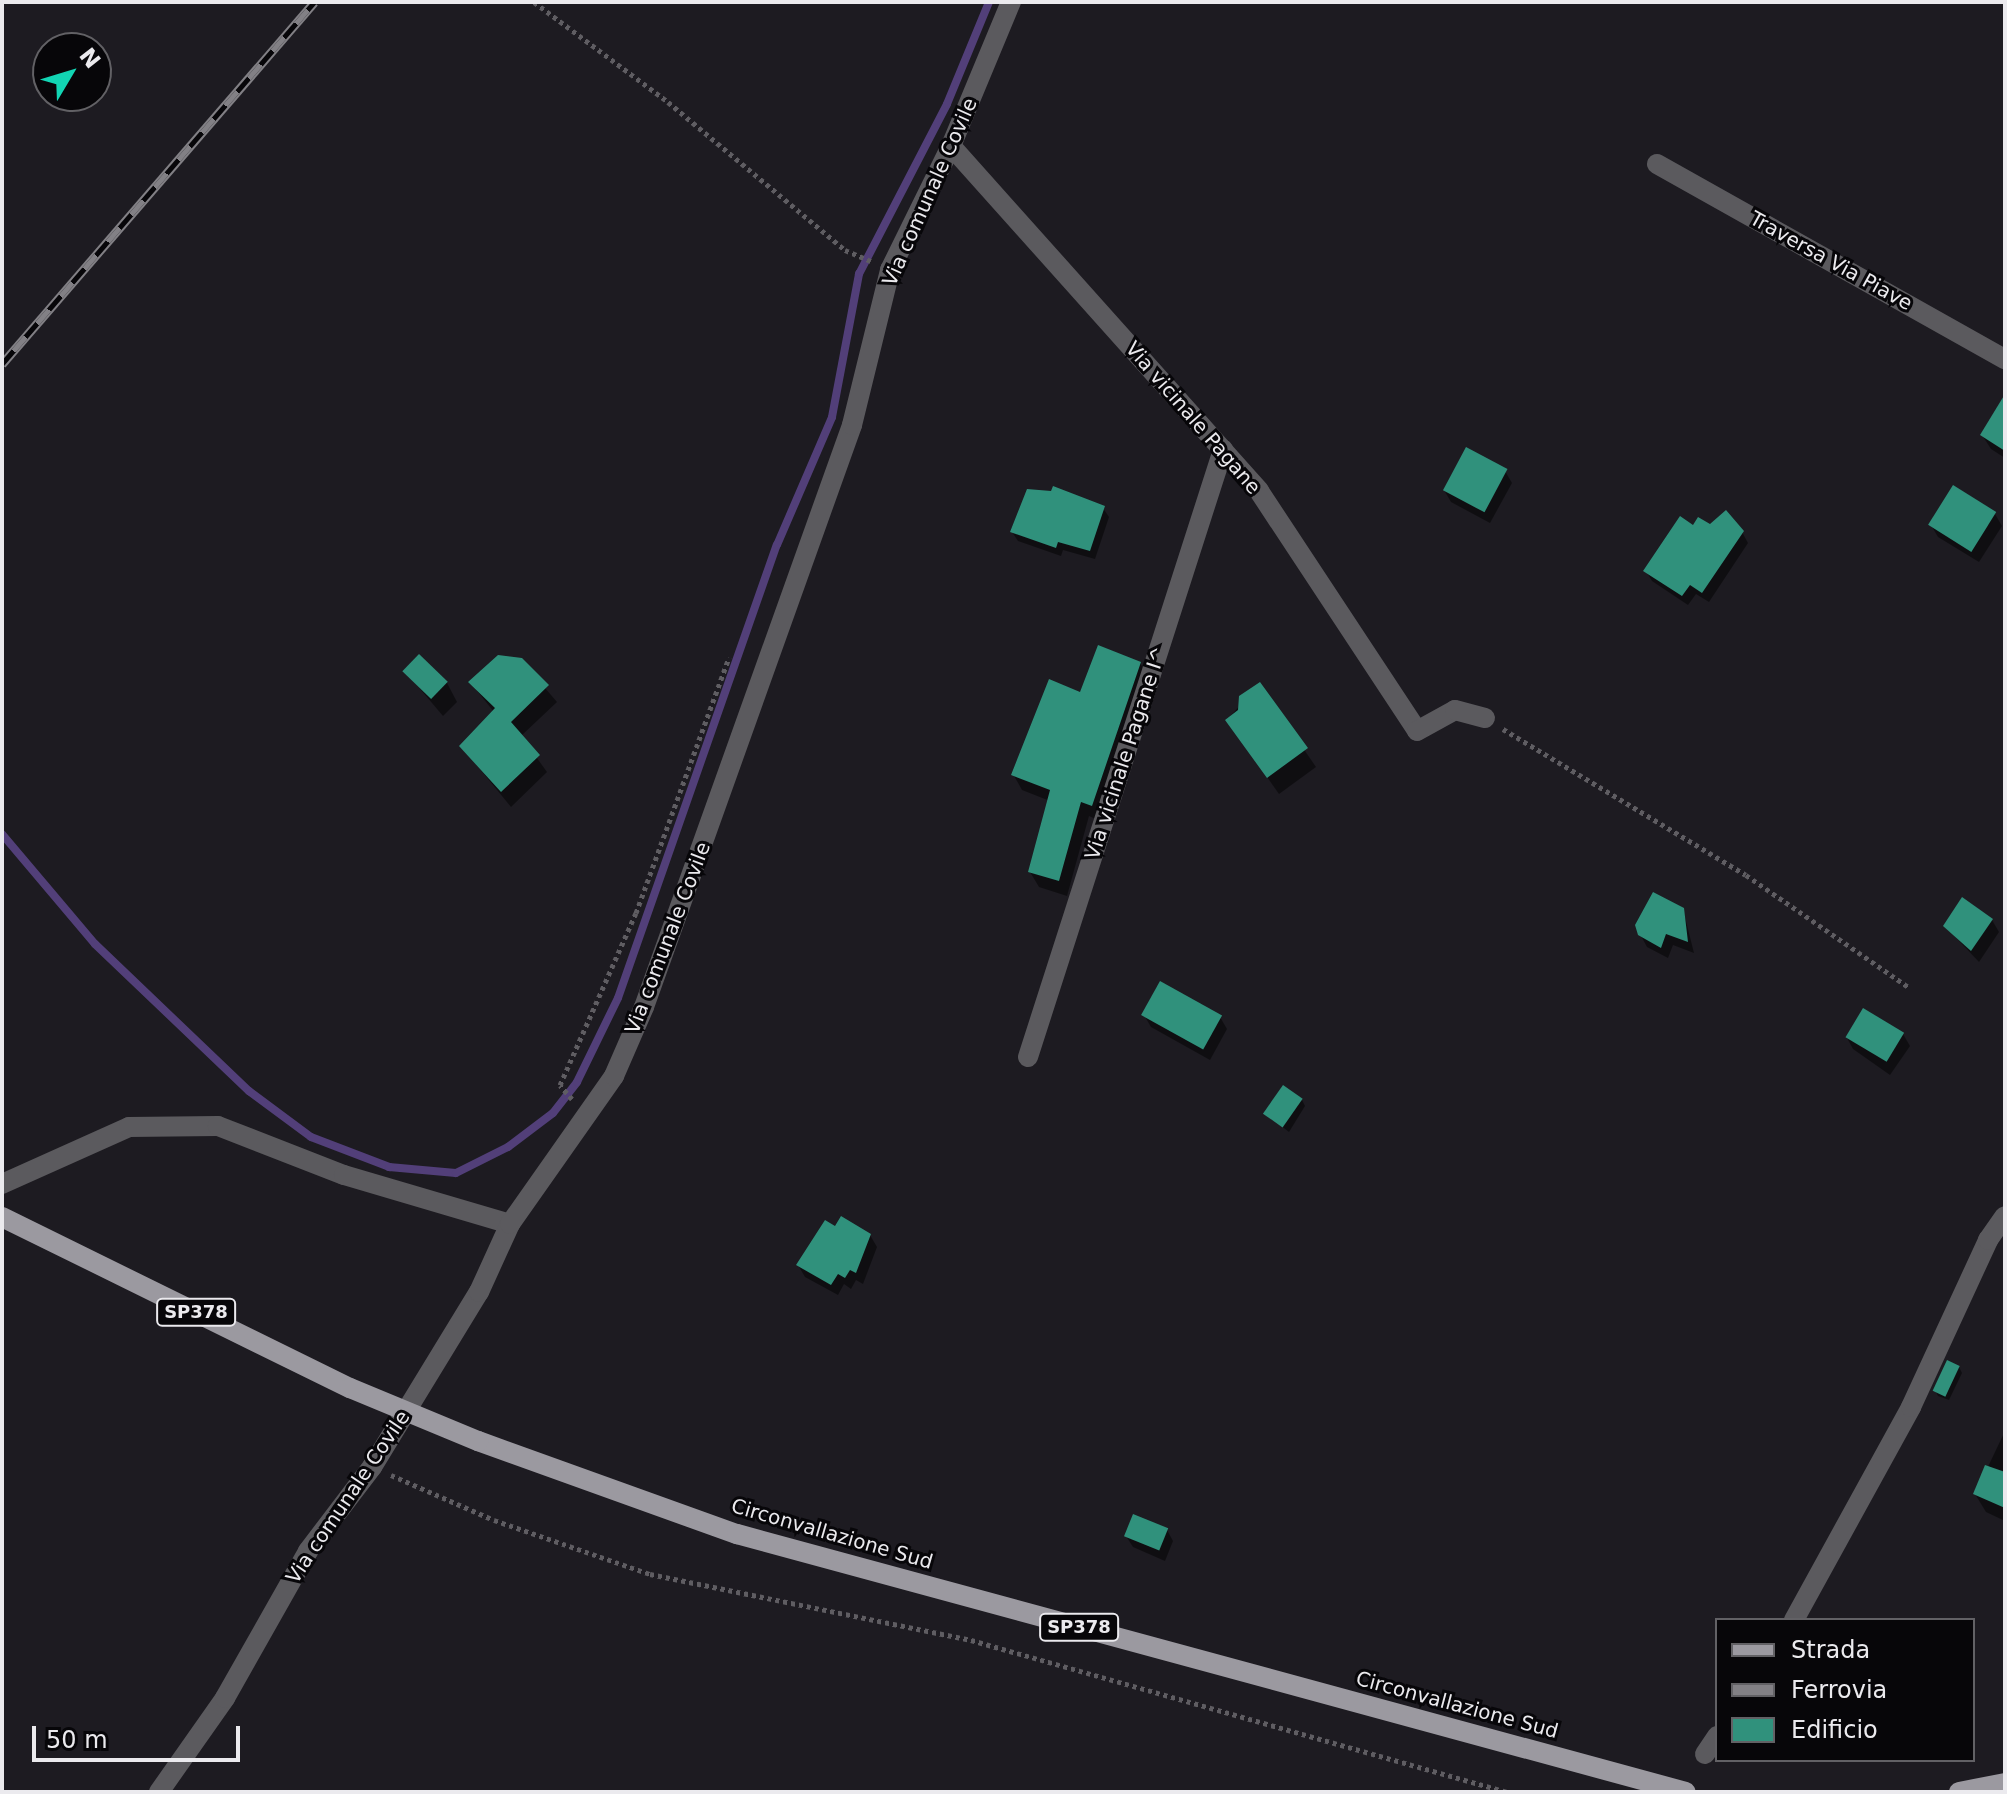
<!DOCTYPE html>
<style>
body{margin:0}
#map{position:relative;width:2007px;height:1794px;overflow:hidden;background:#1d1b21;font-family:"DejaVu Sans",sans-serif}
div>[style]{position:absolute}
.shadow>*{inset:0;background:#0007}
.stream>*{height:8px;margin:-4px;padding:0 4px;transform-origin:4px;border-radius:4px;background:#523f79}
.building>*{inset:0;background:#30917c;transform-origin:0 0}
.path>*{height:5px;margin-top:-2.5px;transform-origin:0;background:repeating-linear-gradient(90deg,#5f5d62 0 4px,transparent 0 8px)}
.minor>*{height:20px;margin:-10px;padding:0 10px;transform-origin:10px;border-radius:10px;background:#5b5a5e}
.major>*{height:20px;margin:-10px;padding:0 10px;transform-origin:10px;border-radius:10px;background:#9b99a0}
.rail>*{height:9px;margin-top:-4.5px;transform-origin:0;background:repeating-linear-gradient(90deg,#070609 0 18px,#828085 0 36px);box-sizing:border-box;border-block:2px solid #828085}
.major-bridge>*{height:20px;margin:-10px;padding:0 10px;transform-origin:10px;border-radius:10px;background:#9b99a0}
span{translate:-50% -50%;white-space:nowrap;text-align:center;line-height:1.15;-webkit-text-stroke:6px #070609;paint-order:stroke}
.shield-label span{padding:2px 6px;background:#070609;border:2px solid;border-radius:6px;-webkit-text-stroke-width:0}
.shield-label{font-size:18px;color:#ebeaee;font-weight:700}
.street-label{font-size:20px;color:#ebeaee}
.frame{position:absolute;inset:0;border:4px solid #ebeaee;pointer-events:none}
.legend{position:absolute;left:1715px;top:1618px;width:260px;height:144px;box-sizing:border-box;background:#070609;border:2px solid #626165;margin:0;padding:10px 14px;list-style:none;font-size:24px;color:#ebeaee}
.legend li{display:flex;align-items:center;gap:16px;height:40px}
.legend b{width:40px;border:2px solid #626165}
.north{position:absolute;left:32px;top:32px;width:80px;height:80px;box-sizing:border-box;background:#070609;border:2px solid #626165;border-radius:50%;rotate:52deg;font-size:22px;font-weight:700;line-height:32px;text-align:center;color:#ebeaee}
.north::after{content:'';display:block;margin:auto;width:28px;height:36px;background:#12d5b4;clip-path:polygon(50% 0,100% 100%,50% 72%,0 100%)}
.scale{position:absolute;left:32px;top:1726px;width:208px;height:36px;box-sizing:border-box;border:4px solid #ebeaee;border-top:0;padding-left:10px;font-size:24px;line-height:28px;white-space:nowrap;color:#ebeaee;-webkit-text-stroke:6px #070609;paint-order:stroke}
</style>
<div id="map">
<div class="shadow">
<div style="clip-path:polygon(2005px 397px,2005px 458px,1991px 449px,1982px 435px)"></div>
<div style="clip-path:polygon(1505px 471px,1512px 483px,1490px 523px,1451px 502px,1444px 490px)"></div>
<div style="clip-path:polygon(1053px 493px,1103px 508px,1109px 517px,1095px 559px,1063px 550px,1061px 556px,1018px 541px,1012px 532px)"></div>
<div style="clip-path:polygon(1995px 514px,2002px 526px,1979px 562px,1938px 537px,1931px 525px)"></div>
<div style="clip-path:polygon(1710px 526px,1742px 532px,1748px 543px,1709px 602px,1696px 594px,1688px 605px,1652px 581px,1646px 571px,1693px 527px)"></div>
<div style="clip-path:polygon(521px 660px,557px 702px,521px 736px,547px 772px,511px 807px,461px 746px,494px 712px,470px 682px)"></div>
<div style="clip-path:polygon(1140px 663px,1149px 679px,1100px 821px,1089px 816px,1067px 896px,1039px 887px,1030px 872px,1050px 801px,1022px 790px,1013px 774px)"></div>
<div style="clip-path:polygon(405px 671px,447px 683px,457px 702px,443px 716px)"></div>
<div style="clip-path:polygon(1259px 684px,1316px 767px,1279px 794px,1227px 720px)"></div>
<div style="clip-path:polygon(1683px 909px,1694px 953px,1673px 945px,1668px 958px,1647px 947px,1640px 934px)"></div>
<div style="clip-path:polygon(1992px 920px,1999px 932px,1979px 962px,1945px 926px)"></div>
<div style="clip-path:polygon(1144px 1015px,1220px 1017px,1227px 1029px,1210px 1060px,1151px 1027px)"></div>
<div style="clip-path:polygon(1903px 1034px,1910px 1046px,1890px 1075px,1853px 1049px,1846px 1036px)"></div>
<div style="clip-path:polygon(1302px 1100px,1305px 1106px,1289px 1132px,1266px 1114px)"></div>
<div style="clip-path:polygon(836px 1229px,870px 1235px,877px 1247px,863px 1284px,856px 1280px,851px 1289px,844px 1284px,838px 1295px,805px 1277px,798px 1265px)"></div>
<div style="clip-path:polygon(1959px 1367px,1962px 1373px,1949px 1400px,1938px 1396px,1935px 1390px)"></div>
<div style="clip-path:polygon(2005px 1431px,2005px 1521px,1986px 1512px,1975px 1494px)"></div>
<div style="clip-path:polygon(1167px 1530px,1173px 1541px,1165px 1561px,1133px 1547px,1126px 1536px)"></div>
</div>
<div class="stream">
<div style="left:2px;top:834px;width:144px;rotate:49.8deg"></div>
<div style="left:95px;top:944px;width:213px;rotate:43.7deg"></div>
<div style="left:249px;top:1091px;width:77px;rotate:36.6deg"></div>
<div style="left:311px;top:1137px;width:84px;rotate:21deg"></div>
<div style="left:389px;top:1167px;width:67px;rotate:5.1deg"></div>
<div style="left:456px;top:1173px;width:58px;rotate:-26.6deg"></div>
<div style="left:508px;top:1147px;width:56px;rotate:-37.1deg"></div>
<div style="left:553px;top:1113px;width:39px;rotate:-52deg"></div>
<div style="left:577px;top:1082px;width:93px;rotate:-64deg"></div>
<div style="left:618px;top:998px;width:480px;rotate:-70.7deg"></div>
<div style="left:777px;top:545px;width:139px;rotate:-66.7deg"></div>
<div style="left:832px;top:417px;width:146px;rotate:-79.3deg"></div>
<div style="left:859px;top:274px;width:191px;rotate:-62.6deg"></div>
<div style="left:947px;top:104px;width:110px;rotate:-67.6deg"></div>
</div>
<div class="building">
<div style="clip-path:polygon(2005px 394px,2005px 451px,1980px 435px)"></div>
<div style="left:1466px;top:447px;width:47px;height:49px;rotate:28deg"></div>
<div style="left:1953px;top:485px;width:51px;height:47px;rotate:32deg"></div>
<div style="clip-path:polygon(1053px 486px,1105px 506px,1090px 551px,1058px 542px,1056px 548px,1010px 532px,1027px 489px,1051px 491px)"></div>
<div style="clip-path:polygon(1726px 510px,1744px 531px,1702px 593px,1690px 585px,1682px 596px,1643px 571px,1680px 516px,1693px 525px,1698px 517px,1710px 524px)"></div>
<div style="clip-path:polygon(1098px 645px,1141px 662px,1092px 806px,1081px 802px,1059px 881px,1028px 872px,1050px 790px,1011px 775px,1049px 679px,1080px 692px)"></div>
<div style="left:419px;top:654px;width:40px;height:24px;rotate:44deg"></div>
<div style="clip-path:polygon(498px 655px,522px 658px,549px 685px,511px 722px,540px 755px,501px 792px,459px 746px,495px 708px,468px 682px)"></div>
<div style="clip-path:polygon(1260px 682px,1308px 748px,1267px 778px,1225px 720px,1238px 710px,1239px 696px)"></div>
<div style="clip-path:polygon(1653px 892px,1684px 908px,1688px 942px,1666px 934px,1661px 948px,1638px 935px,1635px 925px)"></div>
<div style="clip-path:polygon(1962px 897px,1993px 919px,1971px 951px,1943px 926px)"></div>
<div style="left:1160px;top:981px;width:71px;height:39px;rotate:29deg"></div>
<div style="left:1863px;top:1008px;width:48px;height:34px;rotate:31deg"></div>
<div style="left:1283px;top:1085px;width:24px;height:35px;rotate:35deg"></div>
<div style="clip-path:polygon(841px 1216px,871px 1234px,856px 1273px,850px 1270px,845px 1278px,838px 1274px,831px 1285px,796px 1265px,825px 1220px,835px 1226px)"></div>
<div style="left:1947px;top:1360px;width:14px;height:34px;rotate:25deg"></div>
<div style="clip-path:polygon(1985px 1465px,2005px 1472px,2005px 1508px,1973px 1494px)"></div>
<div style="left:1133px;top:1514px;width:38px;height:24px;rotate:22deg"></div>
</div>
<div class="path">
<div style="left:534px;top:2px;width:167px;rotate:36.7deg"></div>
<div style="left:668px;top:102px;width:231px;rotate:39.9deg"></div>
<div style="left:845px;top:250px;width:28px;rotate:23deg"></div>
<div style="left:1503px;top:729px;width:283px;rotate:31deg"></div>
<div style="left:1746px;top:875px;width:199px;rotate:34.6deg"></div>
<div style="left:572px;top:1099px;width:18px;rotate:-131deg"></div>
<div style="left:560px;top:1085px;width:188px;rotate:-66.2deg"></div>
<div style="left:636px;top:913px;width:272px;rotate:-70deg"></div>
<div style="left:391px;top:1475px;width:112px;rotate:23.6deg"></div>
<div style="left:494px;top:1520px;width:165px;rotate:19.1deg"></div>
<div style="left:650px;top:1574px;width:328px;rotate:11.6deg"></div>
<div style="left:971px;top:1640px;width:557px;rotate:15.83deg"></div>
</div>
<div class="minor">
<div style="left:951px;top:146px;width:462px;rotate:48.2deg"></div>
<div style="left:1259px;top:491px;width:287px;rotate:56.6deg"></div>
<div style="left:1417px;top:731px;width:43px;rotate:-28.9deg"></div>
<div style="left:1455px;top:710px;width:31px;rotate:15deg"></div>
<div style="left:1657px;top:164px;width:399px;rotate:29.3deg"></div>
<div style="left:1028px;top:1057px;width:638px;rotate:-72.19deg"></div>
<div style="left:2px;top:1184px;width:139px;rotate:-24.2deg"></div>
<div style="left:129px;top:1127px;width:89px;rotate:-0.6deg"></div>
<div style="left:218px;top:1126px;width:135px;rotate:21.3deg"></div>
<div style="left:344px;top:1175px;width:173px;rotate:16.4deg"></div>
<div style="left:1794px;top:1620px;width:243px;rotate:-61.2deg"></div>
<div style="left:1911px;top:1407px;width:184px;rotate:-65.2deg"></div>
<div style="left:1988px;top:1240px;width:29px;rotate:-55deg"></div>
<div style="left:1705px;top:1754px;width:22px;rotate:-56deg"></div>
<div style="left:159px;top:1792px;width:115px;rotate:-54.9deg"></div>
<div style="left:225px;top:1698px;width:169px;rotate:-60.5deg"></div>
<div style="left:308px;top:1551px;width:106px;rotate:-52.7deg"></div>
<div style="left:372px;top:1467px;width:205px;rotate:-58.6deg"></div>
<div style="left:479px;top:1292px;width:75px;rotate:-65.5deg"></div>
<div style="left:510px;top:1224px;width:181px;rotate:-54.9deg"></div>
<div style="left:614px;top:1076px;width:75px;rotate:-66.5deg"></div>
<div style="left:644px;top:1007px;width:618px;rotate:-70.33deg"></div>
<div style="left:852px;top:425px;width:160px;rotate:-76.2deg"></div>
<div style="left:890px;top:270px;width:138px;rotate:-63.8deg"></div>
<div style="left:951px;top:146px;width:156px;rotate:-67.4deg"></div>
</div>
<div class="major">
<div style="left:2px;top:1217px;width:388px;rotate:26.2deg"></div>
<div style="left:478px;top:1441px;width:275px;rotate:19.8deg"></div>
<div style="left:737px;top:1534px;width:983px;rotate:15.21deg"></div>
<div style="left:1959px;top:1792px;width:47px;rotate:-11.1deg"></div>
</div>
<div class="rail">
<div style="left:2px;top:364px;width:478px;rotate:-49.2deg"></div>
</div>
<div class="major-bridge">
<div style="left:350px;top:1388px;width:139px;rotate:22.5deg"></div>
</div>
<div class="shield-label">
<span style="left:196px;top:1312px">SP378</span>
<span style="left:1079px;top:1627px">SP378</span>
</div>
<div class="street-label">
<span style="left:930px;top:192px;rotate:-66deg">Via comunale Covile</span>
<span style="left:1831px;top:261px;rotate:29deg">Traversa Via Piave</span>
<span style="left:1193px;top:418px;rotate:49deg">Via vicinale Pagane</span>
<span style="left:1126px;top:753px;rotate:-72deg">Via vicinale Pagane I^</span>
<span style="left:668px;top:938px;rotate:-69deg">Via comunale Covile</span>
<span style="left:348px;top:1497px;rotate:-56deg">Via comunale Covile</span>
<span style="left:832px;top:1534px;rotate:16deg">Circonvallazione Sud</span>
<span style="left:1457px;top:1705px;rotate:15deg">Circonvallazione Sud</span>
</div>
<div class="frame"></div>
<ul class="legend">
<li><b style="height:10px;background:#9b99a0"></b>Strada</li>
<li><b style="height:10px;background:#828085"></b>Ferrovia</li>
<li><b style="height:22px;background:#30917c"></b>Edificio</li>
</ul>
<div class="north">N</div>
<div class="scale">50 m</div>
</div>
